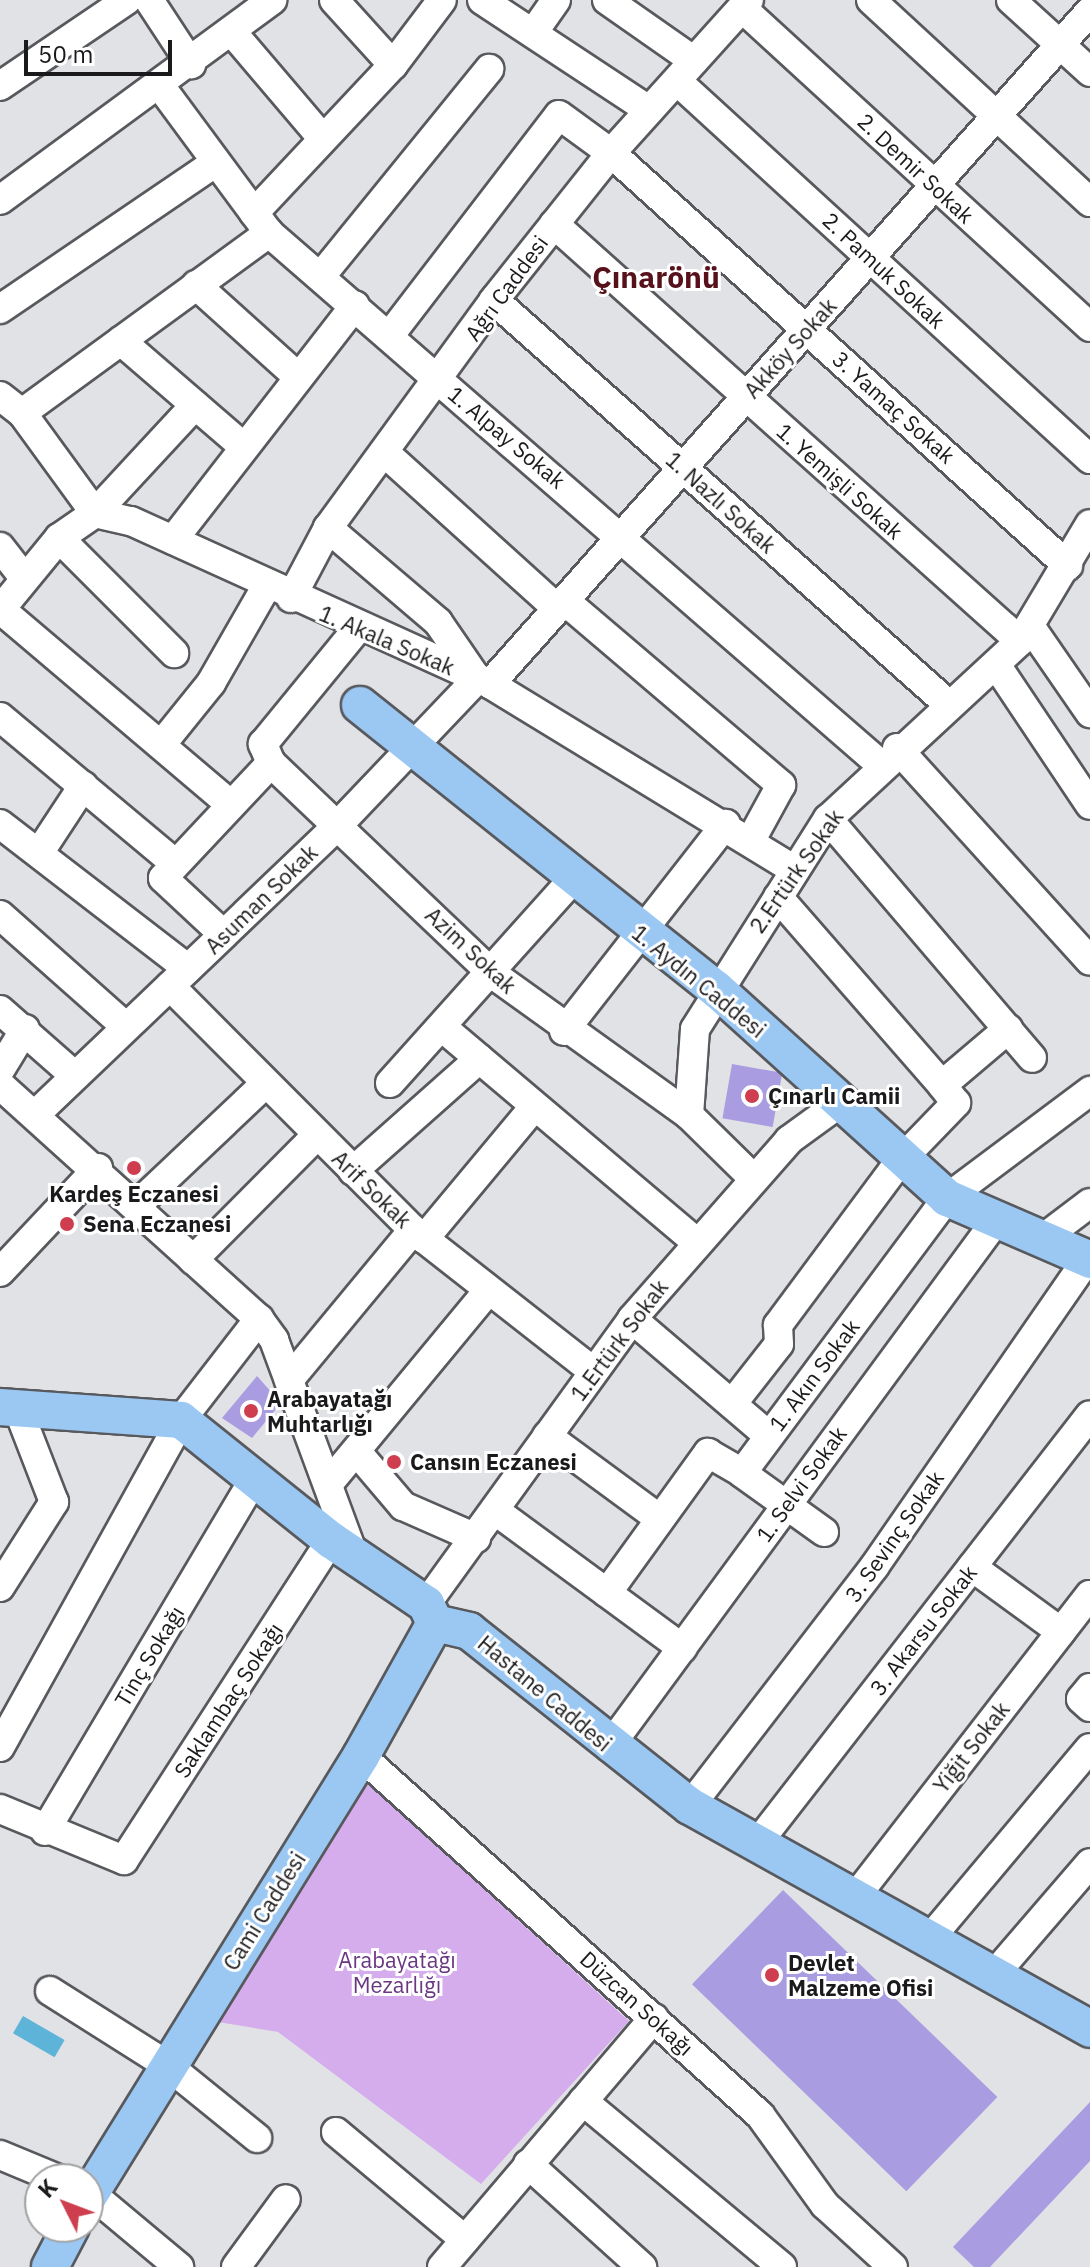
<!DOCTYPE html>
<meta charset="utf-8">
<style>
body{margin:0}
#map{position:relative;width:1090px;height:2267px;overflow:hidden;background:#e0e2e6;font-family:"IBM Plex Sans",sans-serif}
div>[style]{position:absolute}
.green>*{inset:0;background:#d6adec}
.water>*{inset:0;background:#5db4d8;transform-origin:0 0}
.building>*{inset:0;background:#a99ce1;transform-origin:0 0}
.roads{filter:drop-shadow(2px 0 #58595d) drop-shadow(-2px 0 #58595d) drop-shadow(0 2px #58595d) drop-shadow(0 -2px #58595d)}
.minor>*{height:28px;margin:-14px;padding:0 14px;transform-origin:14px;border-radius:14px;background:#fff}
.major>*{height:36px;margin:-18px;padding:0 18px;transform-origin:18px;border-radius:18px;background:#9ac8f3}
.dots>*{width:22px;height:22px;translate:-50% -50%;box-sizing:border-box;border:4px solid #fff;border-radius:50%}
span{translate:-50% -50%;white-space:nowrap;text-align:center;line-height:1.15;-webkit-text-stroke:6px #fff;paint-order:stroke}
.street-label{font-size:22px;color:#1a1a1c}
.poi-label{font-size:22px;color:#1a1a1c;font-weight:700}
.left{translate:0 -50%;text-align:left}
.park-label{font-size:22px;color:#6a3782}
.district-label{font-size:30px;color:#56111a;font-weight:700}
.north{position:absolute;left:24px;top:2163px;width:80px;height:80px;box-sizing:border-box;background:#fff;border:2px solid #a3a3a4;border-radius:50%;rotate:312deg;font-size:22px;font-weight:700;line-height:32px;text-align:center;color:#1a1a1c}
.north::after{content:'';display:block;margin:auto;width:28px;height:36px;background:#ce3e4e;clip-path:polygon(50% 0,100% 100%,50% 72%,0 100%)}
.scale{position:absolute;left:24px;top:40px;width:148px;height:36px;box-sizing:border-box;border:4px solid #1a1a1c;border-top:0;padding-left:10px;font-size:24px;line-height:28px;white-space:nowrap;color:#1a1a1c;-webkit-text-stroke:6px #fff;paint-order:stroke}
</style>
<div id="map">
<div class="green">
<div style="clip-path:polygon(365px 1781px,629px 2021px,481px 2184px,278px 2032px,218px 2022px)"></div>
</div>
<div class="water">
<div style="left:23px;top:2016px;width:48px;height:20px;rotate:30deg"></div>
</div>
<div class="building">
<div style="left:732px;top:1064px;width:51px;height:55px;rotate:10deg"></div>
<div style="clip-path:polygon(257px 1376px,281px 1403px,252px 1438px,222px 1418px)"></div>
<div style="left:783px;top:1890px;width:298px;height:131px;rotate:44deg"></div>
<div style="clip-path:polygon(1090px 2102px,1090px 2161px,990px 2267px,974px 2267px,953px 2247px)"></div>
</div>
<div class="roads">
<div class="minor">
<div style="left:149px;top:0;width:77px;rotate:56.7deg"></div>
<div style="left:334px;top:0;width:88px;rotate:47.8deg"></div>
<div style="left:482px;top:0;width:200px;rotate:33.4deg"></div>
<div style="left:607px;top:0;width:106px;rotate:35deg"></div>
<div style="left:871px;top:0;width:298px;rotate:42.7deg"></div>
<div style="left:1011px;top:0;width:107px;rotate:42.3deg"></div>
<div style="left:742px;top:8px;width:472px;rotate:42.5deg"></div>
<div style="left:232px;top:32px;width:140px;rotate:49.6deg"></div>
<div style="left:533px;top:33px;width:40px;rotate:-55.1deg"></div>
<div style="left:677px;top:81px;width:560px;rotate:42.47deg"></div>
<div style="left:0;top:86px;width:153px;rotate:-34.1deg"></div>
<div style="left:161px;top:87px;width:182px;rotate:53.5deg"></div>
<div style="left:269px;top:233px;width:809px;rotate:40.99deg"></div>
<div style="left:0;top:200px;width:338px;rotate:-36.3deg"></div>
<div style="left:254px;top:213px;width:203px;rotate:-46.8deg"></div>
<div style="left:393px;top:65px;width:81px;rotate:-53deg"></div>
<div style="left:554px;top:224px;width:625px;rotate:41.82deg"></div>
<div style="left:321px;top:276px;width:267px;rotate:-50.9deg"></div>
<div style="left:196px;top:285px;width:137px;rotate:42deg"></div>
<div style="left:494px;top:300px;width:608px;rotate:41.66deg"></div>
<div style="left:0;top:309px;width:260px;rotate:-34.2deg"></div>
<div style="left:390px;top:335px;width:277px;rotate:-52.5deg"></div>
<div style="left:559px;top:115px;width:64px;rotate:36.2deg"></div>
<div style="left:611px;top:153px;width:616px;rotate:42.1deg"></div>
<div style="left:121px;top:341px;width:162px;rotate:40.8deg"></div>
<div style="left:0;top:396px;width:28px;rotate:38deg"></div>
<div style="left:22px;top:413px;width:124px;rotate:53.9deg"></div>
<div style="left:95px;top:513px;width:37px;rotate:13deg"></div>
<div style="left:131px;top:521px;width:394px;rotate:24.4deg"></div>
<div style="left:490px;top:684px;width:357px;rotate:31.4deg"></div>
<div style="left:22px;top:413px;width:306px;rotate:-36.1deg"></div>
<div style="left:384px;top:452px;width:234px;rotate:42.1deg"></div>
<div style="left:59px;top:538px;width:163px;rotate:45deg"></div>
<div style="left:173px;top:540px;width:297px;rotate:-52.2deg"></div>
<div style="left:0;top:547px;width:39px;rotate:52deg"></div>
<div style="left:291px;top:598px;width:79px;rotate:-62.1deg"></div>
<div style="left:328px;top:528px;width:282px;rotate:-53.9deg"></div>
<div style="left:494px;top:300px;width:188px;rotate:-51.5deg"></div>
<div style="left:611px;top:153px;width:206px;rotate:-48deg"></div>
<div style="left:565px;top:601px;width:284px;rotate:40.4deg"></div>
<div style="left:781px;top:785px;width:63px;rotate:118.6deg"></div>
<div style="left:0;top:609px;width:300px;rotate:40.3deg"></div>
<div style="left:0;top:610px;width:93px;rotate:-50.7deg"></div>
<div style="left:59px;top:538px;width:44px;rotate:-34.8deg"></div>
<div style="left:95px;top:513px;width:147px;rotate:-47.2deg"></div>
<div style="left:1030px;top:626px;width:106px;rotate:55.4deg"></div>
<div style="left:997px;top:666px;width:167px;rotate:56.2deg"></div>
<div style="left:490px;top:684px;width:902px;rotate:-48.28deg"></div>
<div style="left:0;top:717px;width:224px;rotate:39.9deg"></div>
<div style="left:161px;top:745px;width:80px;rotate:-51.1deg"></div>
<div style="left:211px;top:683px;width:111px;rotate:-60.2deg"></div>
<div style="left:897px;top:748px;width:287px;rotate:47.8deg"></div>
<div style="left:271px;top:763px;width:308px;rotate:43.6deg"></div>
<div style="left:494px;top:975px;width:240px;rotate:35.7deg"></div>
<div style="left:828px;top:819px;width:314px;rotate:49.5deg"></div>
<div style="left:0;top:824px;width:237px;rotate:37.6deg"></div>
<div style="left:41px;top:850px;width:77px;rotate:-56.7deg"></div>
<div style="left:778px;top:897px;width:249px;rotate:48.9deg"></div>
<div style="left:0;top:915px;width:167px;rotate:41.6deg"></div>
<div style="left:223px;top:934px;width:82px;rotate:-137deg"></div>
<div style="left:163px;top:878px;width:158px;rotate:-46.8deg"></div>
<div style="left:271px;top:763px;width:21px;rotate:-113deg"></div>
<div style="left:263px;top:744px;width:150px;rotate:-50.7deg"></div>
<div style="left:170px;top:986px;width:344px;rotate:45.1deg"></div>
<div style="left:413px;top:1230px;width:229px;rotate:38.1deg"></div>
<div style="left:0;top:1010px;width:98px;rotate:41.3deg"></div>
<div style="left:443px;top:1028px;width:331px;rotate:40.2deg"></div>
<div style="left:564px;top:1031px;width:263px;rotate:-52deg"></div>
<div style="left:0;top:1070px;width:48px;rotate:-58.6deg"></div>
<div style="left:390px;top:1083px;width:275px;rotate:-48.1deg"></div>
<div style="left:0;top:1085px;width:349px;rotate:42.1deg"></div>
<div style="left:259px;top:1319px;width:26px;rotate:54deg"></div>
<div style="left:274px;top:1340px;width:228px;rotate:69.7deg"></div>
<div style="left:38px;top:1112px;width:418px;rotate:-43.7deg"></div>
<div style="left:340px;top:823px;width:199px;rotate:-46.4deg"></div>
<div style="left:477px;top:679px;width:69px;rotate:-124.4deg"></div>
<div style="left:438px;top:622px;width:145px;rotate:-139.5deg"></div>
<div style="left:353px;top:1171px;width:169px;rotate:-41.6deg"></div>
<div style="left:753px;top:1178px;width:90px;rotate:-135.5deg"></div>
<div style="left:689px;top:1115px;width:86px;rotate:-86deg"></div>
<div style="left:695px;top:1029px;width:249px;rotate:-57.7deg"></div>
<div style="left:828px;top:819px;width:262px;rotate:-42.8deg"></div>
<div style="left:1020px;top:641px;width:136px;rotate:-59.1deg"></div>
<div style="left:136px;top:1206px;width:178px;rotate:-43.4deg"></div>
<div style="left:424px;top:1239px;width:172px;rotate:-50.2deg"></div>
<div style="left:1041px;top:1240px;width:61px;rotate:-37.1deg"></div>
<div style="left:193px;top:1260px;width:176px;rotate:-45.2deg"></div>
<div style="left:0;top:1272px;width:143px;rotate:-46.7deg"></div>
<div style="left:632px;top:1319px;width:179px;rotate:40.5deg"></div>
<div style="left:289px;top:1380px;width:195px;rotate:-50.4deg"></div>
<div style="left:732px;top:1404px;width:76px;rotate:-51.9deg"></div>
<div style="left:779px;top:1344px;width:19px;rotate:-93deg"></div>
<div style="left:778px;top:1325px;width:204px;rotate:-53.4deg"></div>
<div style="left:900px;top:1161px;width:81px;rotate:-46deg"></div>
<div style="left:956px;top:1103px;width:23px;rotate:-128deg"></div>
<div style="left:942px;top:1085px;width:87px;rotate:-40.3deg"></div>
<div style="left:547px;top:1436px;width:140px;rotate:36.3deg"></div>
<div style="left:357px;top:1452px;width:71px;rotate:49.6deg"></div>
<div style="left:403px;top:1506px;width:80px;rotate:23.7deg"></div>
<div style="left:329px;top:1483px;width:249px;rotate:-50.4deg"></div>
<div style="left:497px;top:1512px;width:230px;rotate:36.3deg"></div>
<div style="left:824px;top:1532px;width:101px;rotate:-144.3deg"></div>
<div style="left:742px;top:1473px;width:343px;rotate:-53.3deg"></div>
<div style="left:947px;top:1198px;width:179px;rotate:-36.8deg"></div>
<div style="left:972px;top:1567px;width:110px;rotate:36.1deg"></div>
<div style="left:0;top:1587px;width:101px;rotate:-57.6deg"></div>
<div style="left:54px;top:1502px;width:100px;rotate:-111.2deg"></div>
<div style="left:607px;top:1593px;width:173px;rotate:-54.2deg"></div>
<div style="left:708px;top:1453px;width:39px;rotate:30deg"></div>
<div style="left:426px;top:1604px;width:352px;rotate:-54.1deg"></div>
<div style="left:632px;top:1319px;width:238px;rotate:-48.7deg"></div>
<div style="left:789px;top:1140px;width:63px;rotate:-36deg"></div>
<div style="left:1090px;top:1688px;width:14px;rotate:129deg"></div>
<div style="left:1081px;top:1699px;width:12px;rotate:42deg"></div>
<div style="left:0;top:1747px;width:374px;rotate:-61deg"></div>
<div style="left:181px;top:1420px;width:128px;rotate:-52.3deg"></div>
<div style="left:609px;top:1747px;width:652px;rotate:-53.68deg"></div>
<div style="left:361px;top:1756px;width:537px;rotate:41.98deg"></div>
<div style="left:760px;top:2115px;width:111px;rotate:54.2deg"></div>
<div style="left:825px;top:2205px;width:92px;rotate:42.4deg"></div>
<div style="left:690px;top:1806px;width:302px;rotate:-52.4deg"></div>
<div style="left:874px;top:1567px;width:374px;rotate:-55.3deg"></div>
<div style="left:0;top:1809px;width:134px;rotate:22.4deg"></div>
<div style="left:124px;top:1860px;width:381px;rotate:-57.1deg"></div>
<div style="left:45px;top:1831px;width:407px;rotate:-59.3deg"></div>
<div style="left:756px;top:1845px;width:544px;rotate:-52.16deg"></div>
<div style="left:853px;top:1900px;width:386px;rotate:-52.2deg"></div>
<div style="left:927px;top:1942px;width:253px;rotate:-50deg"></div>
<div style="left:992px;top:1977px;width:150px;rotate:-49.3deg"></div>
<div style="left:50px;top:1991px;width:138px;rotate:32.3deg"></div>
<div style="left:167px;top:2065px;width:116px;rotate:39deg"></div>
<div style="left:583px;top:2101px;width:259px;rotate:39.8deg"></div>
<div style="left:336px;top:2132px;width:168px;rotate:39.9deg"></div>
<div style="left:0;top:2155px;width:63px;rotate:22.5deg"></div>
<div style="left:528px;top:2164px;width:154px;rotate:42.1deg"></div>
<div style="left:88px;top:2191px;width:119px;rotate:39.9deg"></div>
<div style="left:236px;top:2267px;width:84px;rotate:-53.7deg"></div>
<div style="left:442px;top:2267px;width:327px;rotate:-49.6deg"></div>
</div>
<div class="major">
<div style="left:360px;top:705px;width:455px;rotate:38.6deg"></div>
<div style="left:716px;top:989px;width:312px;rotate:42.1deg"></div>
<div style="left:947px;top:1198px;width:156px;rotate:23.4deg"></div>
<div style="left:0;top:1407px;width:181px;rotate:4.1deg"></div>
<div style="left:181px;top:1420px;width:192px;rotate:38.7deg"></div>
<div style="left:331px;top:1540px;width:115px;rotate:34deg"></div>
<div style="left:426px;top:1604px;width:21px;rotate:65deg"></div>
<div style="left:435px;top:1623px;width:35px;rotate:13deg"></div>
<div style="left:469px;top:1631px;width:282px;rotate:38.4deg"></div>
<div style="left:690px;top:1806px;width:458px;rotate:29.1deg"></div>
<div style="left:88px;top:2197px;width:519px;rotate:-58.24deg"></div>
<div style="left:361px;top:1756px;width:152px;rotate:-60.9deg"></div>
<div style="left:50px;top:2267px;width:45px;rotate:-62.3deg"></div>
</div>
</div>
<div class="dots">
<div style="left:752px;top:1096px;background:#ce3e4e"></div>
<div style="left:134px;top:1168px;background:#ce3e4e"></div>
<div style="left:67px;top:1224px;background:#ce3e4e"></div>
<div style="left:251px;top:1411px;background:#ce3e4e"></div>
<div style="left:394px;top:1462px;background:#ce3e4e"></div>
<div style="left:772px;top:1975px;background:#ce3e4e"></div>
</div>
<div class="street-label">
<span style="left:916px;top:168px;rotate:43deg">2. Demir Sokak</span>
<span style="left:884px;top:270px;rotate:43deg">2. Pamuk Sokak</span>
<span style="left:506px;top:288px;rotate:-54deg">Ağrı Caddesi</span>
<span style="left:790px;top:348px;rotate:-48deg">Akköy Sokak</span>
<span style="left:894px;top:407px;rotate:42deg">3. Yamaç Sokak</span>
<span style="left:507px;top:437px;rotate:40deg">1. Alpay Sokak</span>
<span style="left:840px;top:481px;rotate:42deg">1. Yemişli Sokak</span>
<span style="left:721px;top:502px;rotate:42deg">1. Nazlı Sokak</span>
<span style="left:387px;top:640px;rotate:23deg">1. Akala Sokak</span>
<span style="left:796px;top:871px;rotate:-55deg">2.Ertürk Sokak</span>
<span style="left:261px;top:899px;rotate:-44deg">Asuman Sokak</span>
<span style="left:471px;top:950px;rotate:43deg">Azim Sokak</span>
<span style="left:699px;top:981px;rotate:39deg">1. Aydın Caddesi</span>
<span style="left:372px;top:1189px;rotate:44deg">Arif Sokak</span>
<span style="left:619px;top:1340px;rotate:-53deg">1.Ertürk Sokak</span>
<span style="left:814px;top:1375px;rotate:-53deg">1. Akın Sokak</span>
<span style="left:801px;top:1484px;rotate:-54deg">1. Selvi Sokak</span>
<span style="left:894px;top:1536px;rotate:-55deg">3. Sevinç Sokak</span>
<span style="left:923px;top:1630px;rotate:-52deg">3. Akarsu Sokak</span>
<span style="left:149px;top:1656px;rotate:-59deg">Tinç Sokağı</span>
<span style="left:545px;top:1693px;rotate:40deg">Hastane Caddesi</span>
<span style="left:228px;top:1700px;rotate:-57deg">Saklambaç Sokağı</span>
<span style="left:971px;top:1747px;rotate:-52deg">Yiğit Sokak</span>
<span style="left:264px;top:1911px;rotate:-58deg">Cami Caddesi</span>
<span style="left:637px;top:2003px;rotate:42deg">Düzcan Sokağı</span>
</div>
<div class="poi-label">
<span class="left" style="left:768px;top:1096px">Çınarlı Camii</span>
<span style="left:134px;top:1194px">Kardeş Eczanesi</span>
<span class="left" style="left:83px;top:1224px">Sena Eczanesi</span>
<span class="left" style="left:267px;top:1411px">Arabayatağı<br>Muhtarlığı</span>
<span class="left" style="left:410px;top:1462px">Cansın Eczanesi</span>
<span class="left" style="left:788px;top:1975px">Devlet<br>Malzeme Ofisi</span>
</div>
<div class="park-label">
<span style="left:397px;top:1972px">Arabayatağı<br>Mezarlığı</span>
</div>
<div class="district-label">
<span style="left:656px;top:277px">Çınarönü</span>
</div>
<div class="north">K</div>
<div class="scale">50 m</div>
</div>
